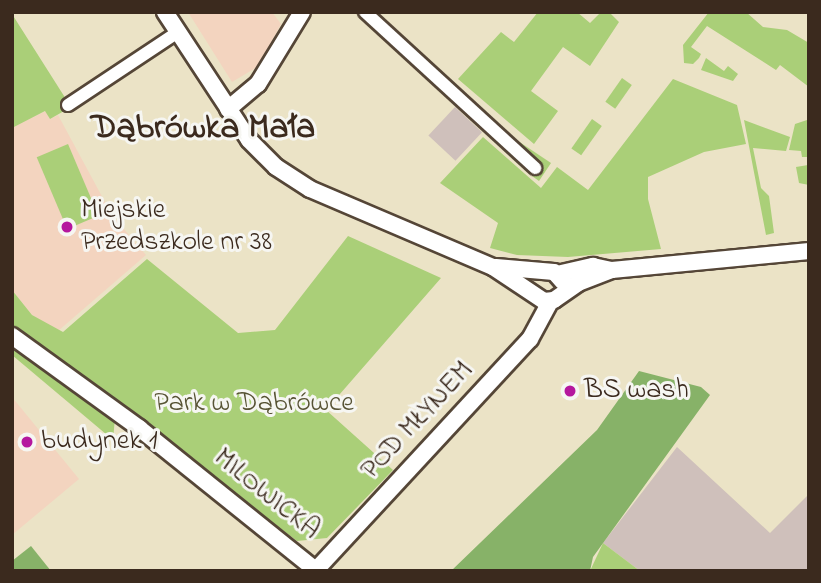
<!DOCTYPE html>
<meta charset="utf-8">
<style>
body{margin:0}
#map{position:relative;width:821px;height:583px;overflow:hidden;background:#ebe3c6;font-family:"Indie Flower",sans-serif}
div>[style]{position:absolute}
.built>*{inset:0;background:#f3d4bf}
.industrial>*{inset:0;background:#cfc0bb;transform-origin:0 0}
.green>*{inset:0;background:#aacf78;transform-origin:0 0}
.forest>*{inset:0;background:#87b268}
.roads{filter:drop-shadow(2px 0 #554637) drop-shadow(-2px 0 #554637) drop-shadow(0 2px #554637) drop-shadow(0 -2px #554637)}
.minor>*{height:12px;margin:-6px;padding:0 6px;transform-origin:6px;border-radius:6px;background:#fff}
.tertiary>*{height:16px;margin:-8px;padding:0 8px;transform-origin:8px;border-radius:8px;background:#fff}
.dots>*{width:19px;height:19px;translate:-50% -50%;box-sizing:border-box;border:4px solid #f6f6f2;border-radius:50%}
span{translate:-50% -50%;white-space:nowrap;text-align:center;line-height:1.15;-webkit-text-stroke:6px #f6f6f2;paint-order:stroke}
.poi-label{font-size:28px;color:#3b2a1e}
.left{translate:0 -50%;text-align:left}
.park-label{font-size:28px;color:#575334}
.street-label{font-size:28px;color:#3b2a1e}
.district-label{font-size:35px;color:#3b2a1e;font-weight:700}
.frame{position:absolute;inset:0;border:14px solid #3b2a1e;pointer-events:none}
</style>
<div id="map">
<div class="built">
<div style="clip-path:polygon(188px 12px,272px 12px,281px 24px,259px 66px,232px 82px)"></div>
<div style="clip-path:polygon(46px 111px,50px 119px,58px 115px,112px 215px,146px 255px,58px 331px,32px 315px,12px 290px,12px 127px)"></div>
<div style="clip-path:polygon(12px 397px,79px 479px,12px 535px)"></div>
</div>
<div class="industrial">
<div style="left:455px;top:107px;width:37px;height:39px;rotate:43deg"></div>
<div style="clip-path:polygon(677px 447px,770px 533px,809px 494px,809px 571px,640px 571px,603px 543px)"></div>
</div>
<div class="green">
<div style="clip-path:polygon(538px 12px,577px 12px,590px 23px,601px 12px,609px 12px,619px 22px,590px 66px,563px 47px,531px 91px,558px 111px,534px 144px,458px 79px,501px 32px,514px 42px)"></div>
<div style="clip-path:polygon(709px 12px,746px 12px,763px 27px,787px 30px,809px 43px,809px 87px,780px 65px,776px 70px,707px 26px,691px 47px,701px 54px,699px 58px,693px 64px,684px 63px,683px 45px)"></div>
<div style="clip-path:polygon(12px 14px,71px 107px,50px 119px,45px 111px,12px 128px)"></div>
<div style="clip-path:polygon(706px 58px,724px 71px,728px 66px,738px 74px,733px 81px,701px 70px)"></div>
<div style="left:622px;top:78px;width:12px;height:29px;rotate:35deg"></div>
<div style="clip-path:polygon(673px 79px,737px 105px,746px 144px,704px 152px,648px 177px,648px 199px,661px 249px,568px 257px,517px 255px,490px 248px,498px 223px,440px 183px,483px 137px,541px 188px,557px 167px,588px 190px)"></div>
<div style="left:592px;top:119px;width:12px;height:36px;rotate:35deg"></div>
<div style="clip-path:polygon(744px 120px,790px 137px,786px 151px,753px 148px,761px 188px,769px 196px,774px 233px,766px 235px)"></div>
<div style="clip-path:polygon(807px 120px,809px 121px,809px 185px,799px 183px,796px 167px,808px 165px,807px 157px,802px 157px,801px 151px,789px 150px,795px 124px)"></div>
<div style="clip-path:polygon(509px 135px,551px 163px,539px 181px,532px 176px,539px 165px)"></div>
<div style="left:68px;top:144px;width:78px;height:34px;rotate:67deg"></div>
<div style="clip-path:polygon(348px 236px,441px 278px,326px 410px,393px 470px,327px 538px,297px 541px,12px 325px,12px 290px,32px 315px,63px 332px,147px 259px,238px 333px,275px 330px)"></div>
<div style="clip-path:polygon(12px 345px,115px 418px,113px 440px,12px 355px)"></div>
<div style="clip-path:polygon(603px 543px,640px 571px,590px 571px)"></div>
</div>
<div class="forest">
<div style="clip-path:polygon(639px 371px,701px 387px,710px 395px,593px 557px,590px 571px,451px 571px,597px 430px)"></div>
<div style="clip-path:polygon(31px 546px,51px 571px,12px 571px,12px 561px)"></div>
</div>
<div class="roads">
<div class="minor">
<div style="left:365px;top:12px;width:231px;rotate:42.5deg"></div>
<div style="left:68px;top:105px;width:132px;rotate:-33.6deg"></div>
</div>
<div class="tertiary">
<div style="left:165px;top:12px;width:153px;rotate:56.7deg"></div>
<div style="left:249px;top:140px;width:38px;rotate:45deg"></div>
<div style="left:276px;top:167px;width:40px;rotate:32.9deg"></div>
<div style="left:310px;top:189px;width:199px;rotate:23.1deg"></div>
<div style="left:493px;top:267px;width:61px;rotate:33.7deg"></div>
<div style="left:544px;top:301px;width:10px;rotate:-6deg"></div>
<div style="left:554px;top:300px;width:29px;rotate:-35deg"></div>
<div style="left:578px;top:283px;width:36px;rotate:-21deg"></div>
<div style="left:228px;top:109px;width:39px;rotate:-40deg"></div>
<div style="left:258px;top:84px;width:84px;rotate:-58.6deg"></div>
<div style="left:496px;top:267px;width:58px;rotate:4.9deg"></div>
<div style="left:554px;top:272px;width:13px;rotate:48deg"></div>
<div style="left:557px;top:274px;width:37px;rotate:-13deg"></div>
<div style="left:593px;top:266px;width:19px;rotate:12deg"></div>
<div style="left:612px;top:270px;width:198px;rotate:-5.5deg"></div>
<div style="left:12px;top:336px;width:157px;rotate:35.9deg"></div>
<div style="left:139px;top:428px;width:228px;rotate:38.8deg"></div>
<div style="left:315px;top:571px;width:316px;rotate:-47.2deg"></div>
<div style="left:530px;top:339px;width:42px;rotate:-61.6deg"></div>
</div>
</div>
<div class="dots">
<div style="left:67px;top:227px;background:#b5179e"></div>
<div style="left:570px;top:391px;background:#b5179e"></div>
<div style="left:27px;top:442px;background:#b5179e"></div>
</div>
<div class="poi-label">
<span class="left" style="left:81px;top:227px">Miejskie<br>Przedszkole nr 38</span>
<span class="left" style="left:584px;top:391px">BS wash</span>
<span class="left" style="left:41px;top:442px">budynek 1</span>
</div>
<div class="park-label">
<span style="left:254px;top:404px">Park w Dąbrówce</span>
</div>
<div class="street-label">
<span style="left:418px;top:421px;rotate:-47deg">POD MŁYNEM</span>
<span style="left:266px;top:495px;rotate:39deg">MILOWICKA</span>
</div>
<div class="district-label">
<span style="left:203px;top:129px">Dąbrówka Mała</span>
</div>
<div class="frame"></div>
</div>
